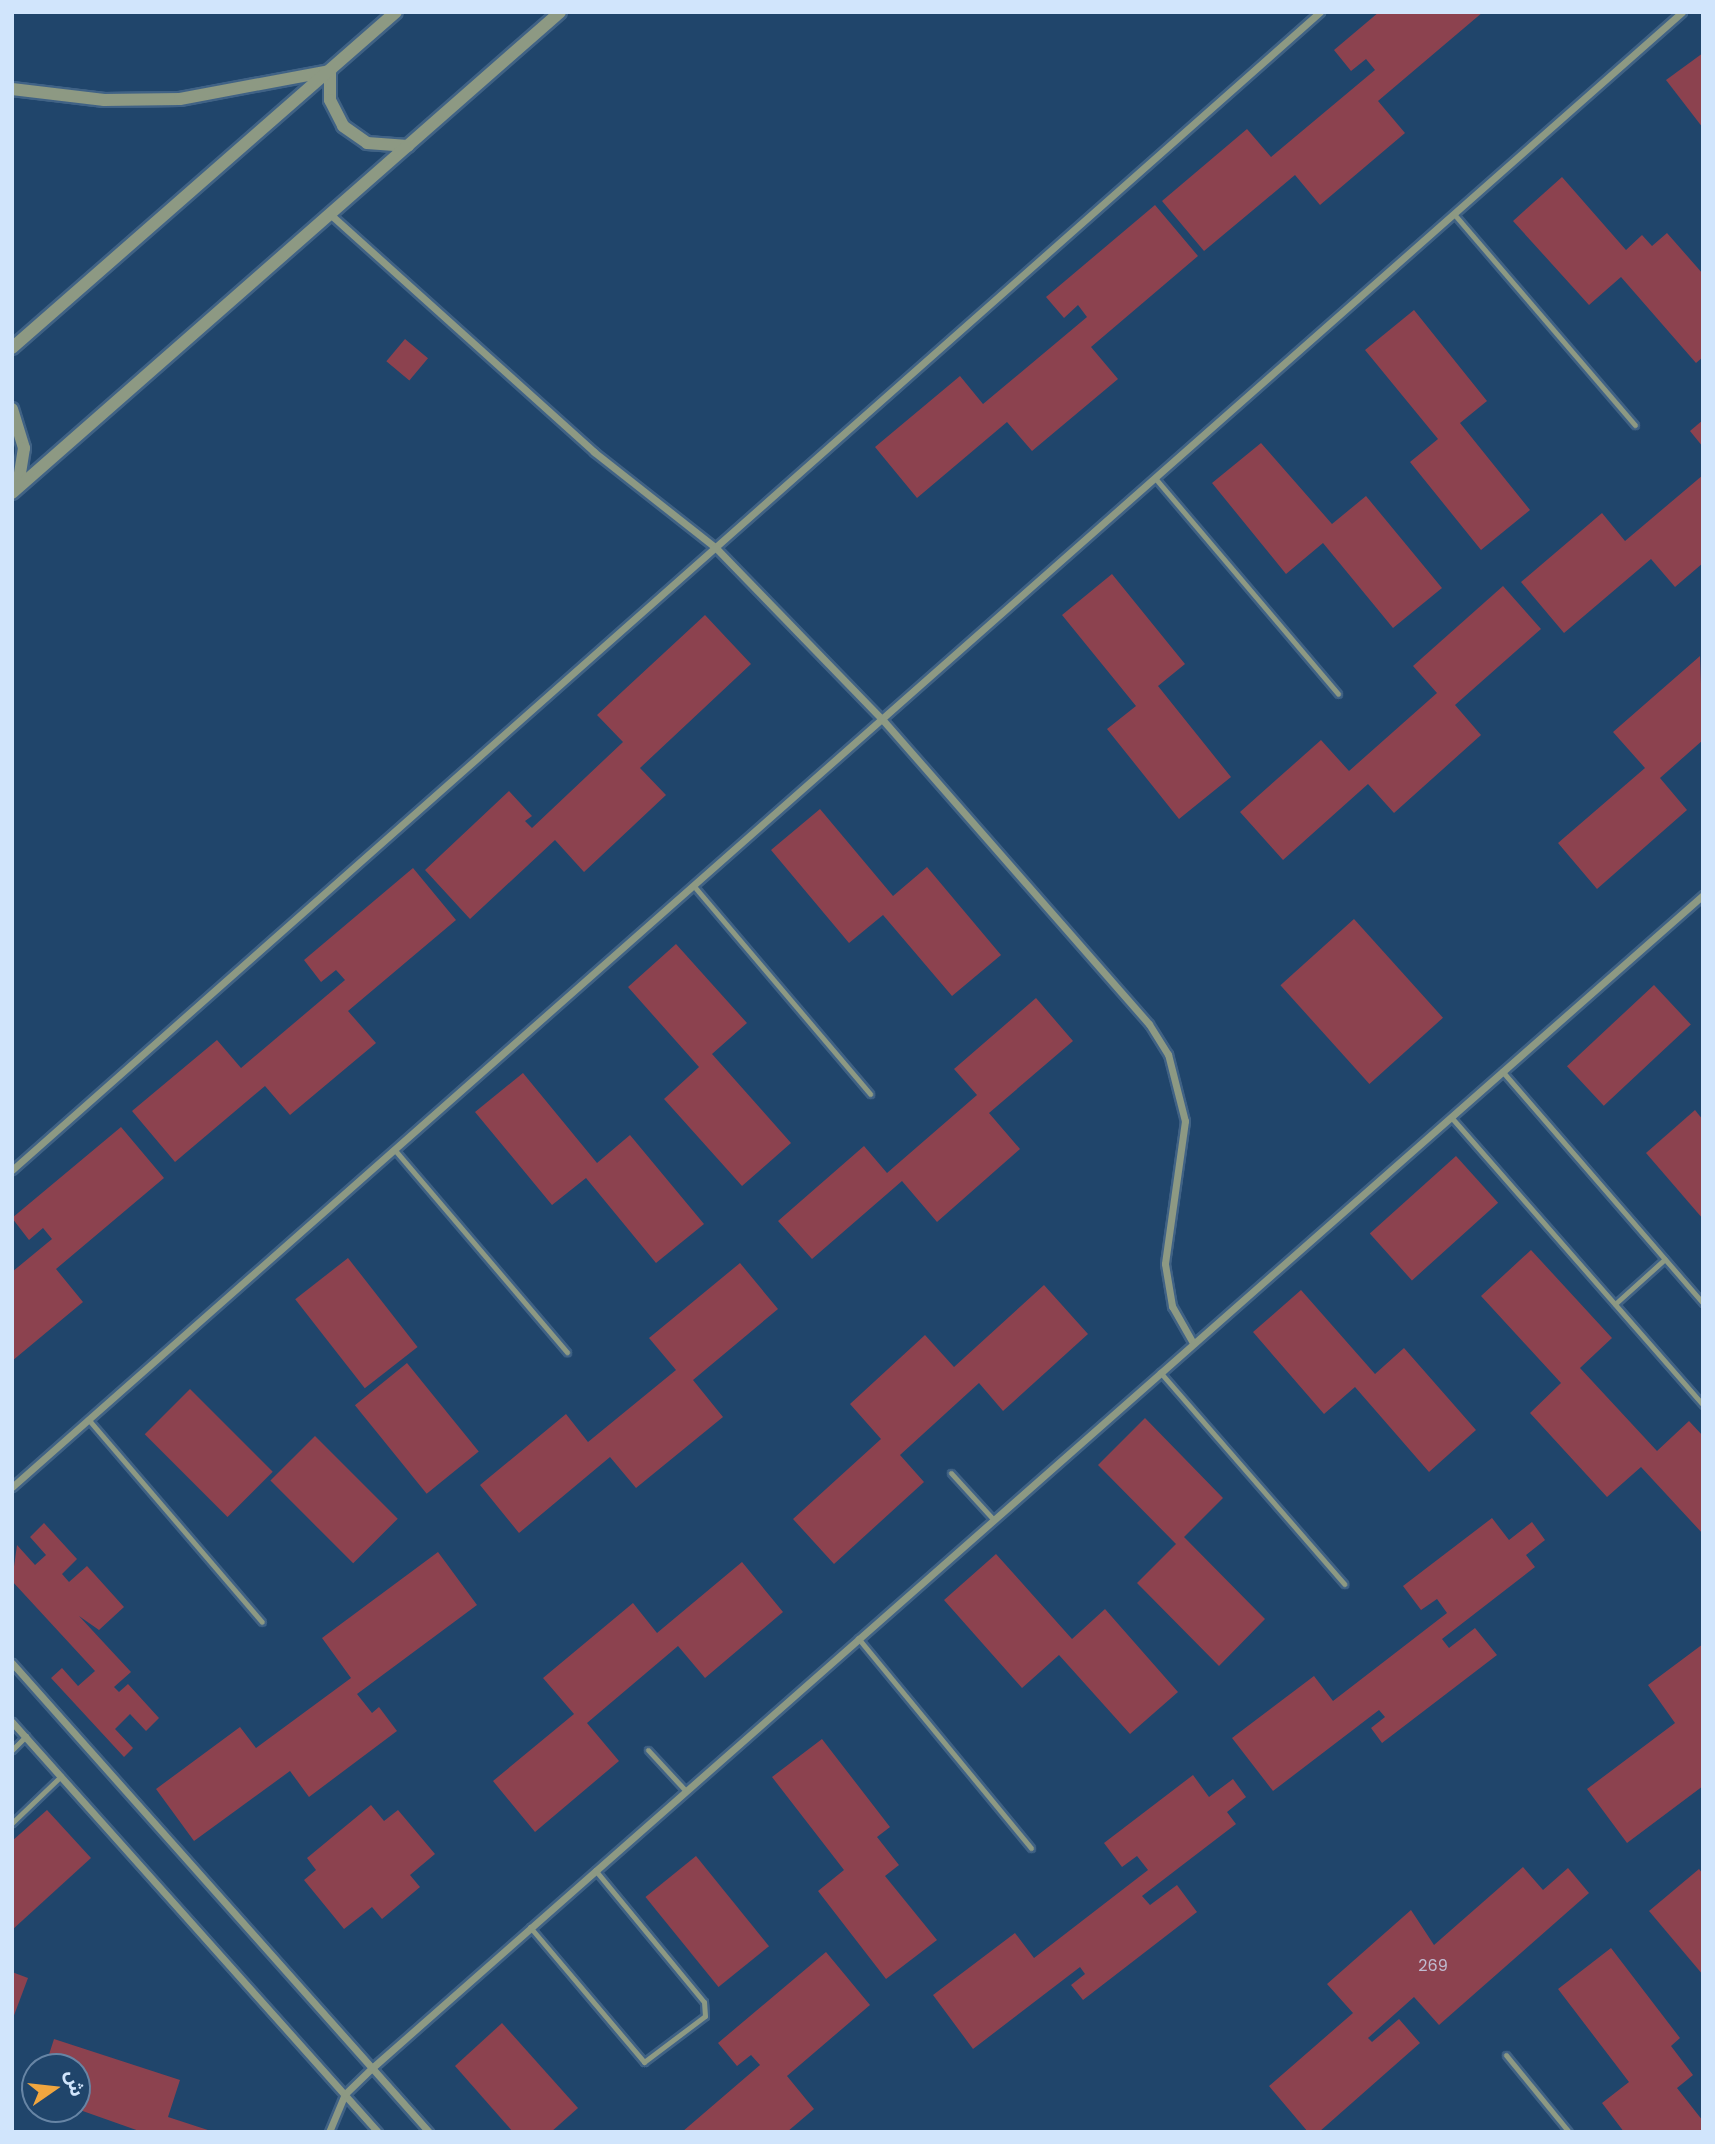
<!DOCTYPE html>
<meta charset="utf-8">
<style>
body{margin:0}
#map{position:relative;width:1715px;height:2144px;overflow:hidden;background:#20456b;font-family:Poppins,"Noto Sans Arabic",sans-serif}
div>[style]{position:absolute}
.building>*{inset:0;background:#8c424f;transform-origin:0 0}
.roads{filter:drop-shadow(2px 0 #406285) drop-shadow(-2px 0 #406285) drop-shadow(0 2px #406285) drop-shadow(0 -2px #406285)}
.service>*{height:5px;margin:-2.5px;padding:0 2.5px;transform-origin:2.5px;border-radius:2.5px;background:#8d9983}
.minor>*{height:7px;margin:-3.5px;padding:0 3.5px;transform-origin:3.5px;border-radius:3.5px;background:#8d9983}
.tertiary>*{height:12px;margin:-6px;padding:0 6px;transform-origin:6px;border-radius:6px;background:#8d9983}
span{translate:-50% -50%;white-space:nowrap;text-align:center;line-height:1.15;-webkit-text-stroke:7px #20456b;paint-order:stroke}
.number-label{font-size:16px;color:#c0bcd1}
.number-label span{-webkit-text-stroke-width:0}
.frame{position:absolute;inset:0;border:14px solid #d1e5fc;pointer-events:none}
.north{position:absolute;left:21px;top:2053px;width:70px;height:70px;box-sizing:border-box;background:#20456b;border:2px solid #6785a5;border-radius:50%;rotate:76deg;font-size:19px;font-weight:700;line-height:28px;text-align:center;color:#d1e5fc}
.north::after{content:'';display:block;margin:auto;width:24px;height:32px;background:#f1a63f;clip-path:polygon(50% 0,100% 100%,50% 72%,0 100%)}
</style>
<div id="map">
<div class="building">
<div style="clip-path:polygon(1379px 12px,1483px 12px,1378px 101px,1405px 133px,1320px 205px,1295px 175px,1204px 251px,1162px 201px,1247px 129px,1271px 157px,1375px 70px,1366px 59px,1351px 71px,1334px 50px)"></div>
<div style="clip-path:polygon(1703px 53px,1703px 128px,1666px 80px)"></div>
<div style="clip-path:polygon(1562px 177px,1626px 250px,1642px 235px,1652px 246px,1667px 233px,1703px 274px,1703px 357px,1696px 363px,1621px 277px,1589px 305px,1513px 221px)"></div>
<div style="clip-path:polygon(1155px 205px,1198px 256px,1091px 347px,1118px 379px,1032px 451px,1007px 422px,917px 498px,875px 447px,960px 376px,983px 404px,1087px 317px,1078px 305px,1064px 318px,1046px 297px)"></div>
<div style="clip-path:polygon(1414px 310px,1487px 401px,1460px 423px,1530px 510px,1481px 550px,1410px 462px,1438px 439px,1365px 350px)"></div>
<div style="left:405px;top:339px;width:30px;height:29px;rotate:40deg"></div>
<div style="clip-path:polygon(1703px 420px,1703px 447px,1690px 431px)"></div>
<div style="clip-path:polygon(1261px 443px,1332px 524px,1366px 496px,1442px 588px,1393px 628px,1323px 543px,1286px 574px,1212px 483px)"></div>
<div style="clip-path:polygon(1703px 475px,1703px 563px,1675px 587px,1651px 559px,1564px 633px,1521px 582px,1602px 513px,1625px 541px)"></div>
<div style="clip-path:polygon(1112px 574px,1185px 664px,1158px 686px,1231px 777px,1179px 819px,1107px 729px,1136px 706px,1062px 615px)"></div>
<div style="clip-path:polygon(1503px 586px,1541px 629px,1455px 705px,1481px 735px,1394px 813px,1368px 784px,1283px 860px,1240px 812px,1321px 740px,1349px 771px,1437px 693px,1413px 666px)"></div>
<div style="clip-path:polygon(705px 615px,751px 664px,640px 768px,666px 795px,584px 872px,555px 840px,470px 919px,425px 870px,509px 791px,532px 816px,525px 821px,532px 828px,623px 742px,597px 715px)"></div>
<div style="clip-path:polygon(1700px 656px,1703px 740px,1660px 778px,1687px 810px,1597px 889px,1558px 843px,1645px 768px,1613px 732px)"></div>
<div style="clip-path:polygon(820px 809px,893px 896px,927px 867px,1001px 955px,952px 996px,883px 915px,849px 943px,771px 850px)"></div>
<div style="clip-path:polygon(413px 868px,456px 920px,348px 1011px,376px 1043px,290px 1115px,265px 1086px,175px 1162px,132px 1111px,217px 1040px,241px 1068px,345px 980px,336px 970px,321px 982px,304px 960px)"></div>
<div style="left:1354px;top:919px;width:133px;height:99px;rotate:48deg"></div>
<div style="clip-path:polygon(676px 944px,747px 1023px,712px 1054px,791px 1143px,742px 1186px,664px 1099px,699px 1067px,628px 987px)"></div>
<div style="left:1654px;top:985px;width:54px;height:119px;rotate:47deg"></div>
<div style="clip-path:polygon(1036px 998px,1073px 1041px,989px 1113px,1020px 1149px,937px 1222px,902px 1181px,812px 1259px,778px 1221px,864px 1146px,887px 1173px,977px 1095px,954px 1069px)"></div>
<div style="clip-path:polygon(523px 1073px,597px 1163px,630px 1135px,704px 1224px,656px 1263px,586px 1178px,552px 1205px,475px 1112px)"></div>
<div style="clip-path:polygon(1695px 1110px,1703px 1120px,1703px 1219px,1646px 1153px)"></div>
<div style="clip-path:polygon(121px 1127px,164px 1178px,56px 1269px,83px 1302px,12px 1361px,12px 1272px,52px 1239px,43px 1228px,29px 1240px,12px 1218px)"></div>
<div style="left:1456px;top:1156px;width:63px;height:116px;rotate:48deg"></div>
<div style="clip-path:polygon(1531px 1250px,1612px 1338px,1580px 1368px,1657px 1451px,1689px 1421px,1703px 1436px,1703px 1534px,1641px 1467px,1607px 1497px,1530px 1413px,1561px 1383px,1481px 1296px)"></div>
<div style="left:348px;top:1258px;width:113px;height:67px;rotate:52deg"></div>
<div style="clip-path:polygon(740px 1263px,778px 1309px,693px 1380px,723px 1417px,636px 1488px,610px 1457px,519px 1533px,480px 1485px,566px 1414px,588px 1442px,676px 1370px,649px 1338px)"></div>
<div style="clip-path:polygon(1044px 1285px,1088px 1334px,1003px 1411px,979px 1383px,900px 1455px,924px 1482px,834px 1564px,793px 1519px,881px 1439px,850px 1404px,925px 1335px,954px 1367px)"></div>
<div style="clip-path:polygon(1301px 1290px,1375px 1374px,1404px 1348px,1476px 1430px,1429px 1472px,1355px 1387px,1324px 1414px,1253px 1332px)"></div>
<div style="left:407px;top:1363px;width:114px;height:67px;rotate:51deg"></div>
<div style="left:190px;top:1389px;width:117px;height:64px;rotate:45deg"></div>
<div style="clip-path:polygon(1145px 1418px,1223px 1498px,1184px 1537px,1265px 1619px,1219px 1666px,1137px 1583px,1176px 1544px,1098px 1465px)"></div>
<div style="left:315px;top:1436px;width:117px;height:63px;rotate:45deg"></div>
<div style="clip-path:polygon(1492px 1518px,1509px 1540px,1532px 1522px,1545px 1540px,1526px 1555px,1535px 1567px,1442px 1639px,1449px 1648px,1475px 1628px,1497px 1655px,1382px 1743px,1371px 1728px,1385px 1717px,1379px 1710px,1273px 1791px,1232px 1738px,1314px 1676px,1333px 1701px,1447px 1613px,1437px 1599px,1421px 1610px,1403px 1586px)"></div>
<div style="clip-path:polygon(44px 1523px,77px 1559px,62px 1574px,69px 1582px,87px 1566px,124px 1607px,99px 1630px,79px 1616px,131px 1672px,114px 1687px,119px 1692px,128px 1684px,159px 1718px,146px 1731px,130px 1714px,115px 1729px,133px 1748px,124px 1757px,51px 1678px,62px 1668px,78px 1686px,95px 1671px,12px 1581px,17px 1545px,35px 1565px,46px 1555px,30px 1537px)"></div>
<div style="clip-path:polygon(438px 1552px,477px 1605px,357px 1694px,372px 1713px,379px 1707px,397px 1731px,309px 1797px,290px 1771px,194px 1841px,156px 1789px,240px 1727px,256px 1748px,351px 1678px,322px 1638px)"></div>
<div style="clip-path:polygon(996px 1554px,1072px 1639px,1105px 1609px,1178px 1692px,1130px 1734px,1059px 1655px,1022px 1688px,944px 1600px)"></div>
<div style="clip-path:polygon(742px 1562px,783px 1612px,705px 1678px,678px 1646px,587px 1723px,619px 1761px,535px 1832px,493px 1781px,574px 1714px,543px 1678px,633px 1603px,657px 1633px)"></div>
<div style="clip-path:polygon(1703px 1644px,1703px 1786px,1627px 1843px,1587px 1789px,1675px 1723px,1648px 1685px)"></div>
<div style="clip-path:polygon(822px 1739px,890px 1827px,877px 1837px,899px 1865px,885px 1876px,937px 1940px,886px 1979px,818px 1891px,844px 1870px,772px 1777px)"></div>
<div style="clip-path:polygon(1193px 1775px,1209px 1797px,1233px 1779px,1246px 1797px,1227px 1812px,1236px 1824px,1142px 1896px,1150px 1905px,1177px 1885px,1197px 1912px,1083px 2000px,1071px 1985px,1085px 1974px,1080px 1967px,973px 2049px,933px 1995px,1015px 1933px,1034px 1958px,1148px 1870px,1137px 1856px,1122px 1867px,1104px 1843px)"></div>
<div style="clip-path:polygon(371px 1805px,384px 1821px,398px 1810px,435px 1854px,410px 1875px,420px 1887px,382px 1919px,372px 1907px,344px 1929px,304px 1880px,316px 1870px,307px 1858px)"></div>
<div style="clip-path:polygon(47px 1810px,91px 1858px,12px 1930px,12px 1841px)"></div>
<div style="left:696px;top:1856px;width:116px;height:65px;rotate:51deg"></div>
<div style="clip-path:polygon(1523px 1867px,1543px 1890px,1568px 1868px,1589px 1893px,1439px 2025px,1414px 1997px,1368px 2038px,1372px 2042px,1399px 2019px,1420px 2043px,1319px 2132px,1308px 2132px,1269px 2086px,1353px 2013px,1327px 1984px,1411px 1910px,1434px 1945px)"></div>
<div style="clip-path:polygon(1699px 1869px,1703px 1874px,1703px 1975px,1649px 1911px)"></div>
<div style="clip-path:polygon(1611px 1948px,1680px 2038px,1671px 2046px,1693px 2075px,1677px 2088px,1703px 2121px,1703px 2132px,1624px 2132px,1602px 2103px,1629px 2082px,1558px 1989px)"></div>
<div style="clip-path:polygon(826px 1952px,870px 2005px,787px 2076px,814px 2109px,787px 2132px,682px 2132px,760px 2065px,751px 2055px,737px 2066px,718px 2043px)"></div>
<div style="clip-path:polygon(12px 1972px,28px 1978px,13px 2018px,12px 2018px)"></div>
<div style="clip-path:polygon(502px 2023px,578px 2108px,551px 2132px,513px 2132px,455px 2066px)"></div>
<div style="clip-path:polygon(54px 2039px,180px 2080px,168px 2117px,214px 2132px,142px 2132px,77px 2109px,77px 2067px,45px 2067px)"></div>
</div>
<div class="roads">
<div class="service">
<div style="left:1454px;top:214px;width:278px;rotate:49.4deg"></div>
<div style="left:1155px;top:478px;width:283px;rotate:49.7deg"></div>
<div style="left:693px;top:885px;width:274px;rotate:49.7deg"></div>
<div style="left:1502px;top:1071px;width:307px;rotate:49.1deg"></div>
<div style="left:1451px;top:1117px;width:383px;rotate:48.8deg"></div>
<div style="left:394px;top:1149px;width:267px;rotate:49.6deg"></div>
<div style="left:1615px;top:1304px;width:67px;rotate:-42deg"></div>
<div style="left:1160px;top:1372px;width:281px;rotate:49deg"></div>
<div style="left:88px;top:1419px;width:267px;rotate:49.4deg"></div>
<div style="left:951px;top:1473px;width:62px;rotate:47.6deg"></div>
<div style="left:858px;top:1638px;width:272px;rotate:50.5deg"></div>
<div style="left:12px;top:1750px;width:20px;rotate:-45deg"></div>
<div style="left:648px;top:1750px;width:54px;rotate:47.2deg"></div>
<div style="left:12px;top:1823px;width:68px;rotate:-43.8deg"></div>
<div style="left:530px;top:1927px;width:177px;rotate:49.8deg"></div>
<div style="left:644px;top:2062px;width:76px;rotate:-37deg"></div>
<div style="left:705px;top:2016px;width:14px;rotate:-94deg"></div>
<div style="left:704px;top:2002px;width:171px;rotate:-129.5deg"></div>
<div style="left:1506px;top:2055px;width:99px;rotate:50.7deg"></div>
</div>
<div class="minor">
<div style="left:331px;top:215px;width:354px;rotate:42deg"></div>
<div style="left:594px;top:452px;width:155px;rotate:38.2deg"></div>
<div style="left:716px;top:548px;width:238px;rotate:45.9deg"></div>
<div style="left:882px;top:719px;width:405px;rotate:48.8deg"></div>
<div style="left:1149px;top:1024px;width:36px;rotate:58deg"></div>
<div style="left:1168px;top:1054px;width:69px;rotate:75.8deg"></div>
<div style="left:1185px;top:1121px;width:144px;rotate:98deg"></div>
<div style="left:1165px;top:1264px;width:43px;rotate:80.5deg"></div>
<div style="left:1172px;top:1306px;width:43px;rotate:60.4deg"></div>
<div style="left:12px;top:1170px;width:1747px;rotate:-41.52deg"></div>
<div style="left:12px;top:1487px;width:2228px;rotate:-41.45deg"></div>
<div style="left:12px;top:1663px;width:628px;rotate:48.36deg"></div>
<div style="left:12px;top:1722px;width:550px;rotate:48.25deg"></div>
<div style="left:329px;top:2132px;width:41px;rotate:-67.2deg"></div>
<div style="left:345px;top:2094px;width:37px;rotate:-44deg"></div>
<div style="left:372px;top:2068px;width:1774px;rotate:-41.39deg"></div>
</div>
<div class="tertiary">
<div style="left:12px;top:89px;width:93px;rotate:6.8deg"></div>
<div style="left:104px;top:100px;width:76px;rotate:-0.8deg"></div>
<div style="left:180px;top:99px;width:153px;rotate:-10.6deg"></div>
<div style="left:330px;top:71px;width:29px;rotate:90deg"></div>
<div style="left:330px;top:100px;width:29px;rotate:63deg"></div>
<div style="left:343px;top:126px;width:29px;rotate:35deg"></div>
<div style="left:367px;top:143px;width:41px;rotate:4.2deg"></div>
<div style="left:12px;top:348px;width:510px;rotate:-41.19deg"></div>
<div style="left:12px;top:409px;width:41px;rotate:72.9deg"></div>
<div style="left:24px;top:448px;width:39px;rotate:99deg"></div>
<div style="left:12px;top:493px;width:729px;rotate:-41.27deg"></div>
</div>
</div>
<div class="number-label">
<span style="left:1433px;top:1966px">269</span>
</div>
<div class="frame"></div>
<div class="north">ش</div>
</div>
